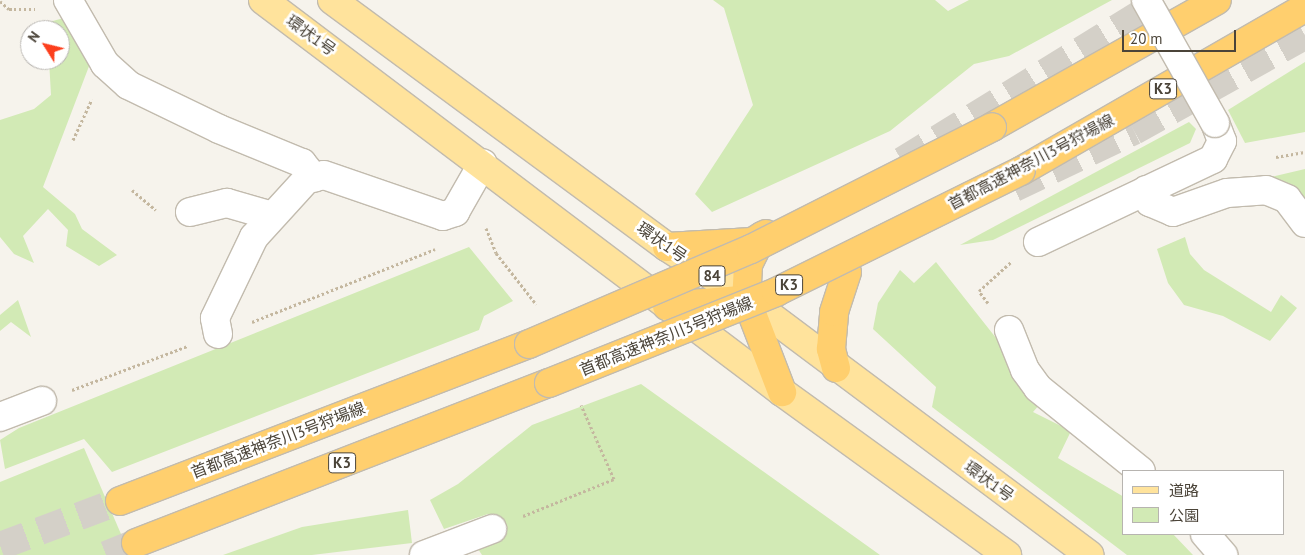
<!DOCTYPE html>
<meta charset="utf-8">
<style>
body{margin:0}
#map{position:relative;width:1305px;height:555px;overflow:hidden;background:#f6f3ec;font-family:"PT Sans","Noto Sans JP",sans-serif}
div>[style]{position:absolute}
.green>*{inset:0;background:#d2eab5}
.highway-tunnel>*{height:28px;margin-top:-14px;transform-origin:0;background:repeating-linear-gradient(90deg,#d4d0c8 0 28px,transparent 0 42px)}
.path>*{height:3px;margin-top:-1.5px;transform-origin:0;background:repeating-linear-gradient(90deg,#c4b79f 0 2.5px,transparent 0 5px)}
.roads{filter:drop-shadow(1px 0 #c2bbae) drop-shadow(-1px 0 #c2bbae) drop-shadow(0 1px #c2bbae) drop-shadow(0 -1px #c2bbae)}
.minor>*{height:28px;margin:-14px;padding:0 14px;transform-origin:14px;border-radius:14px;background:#fff}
.major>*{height:28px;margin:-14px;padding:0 14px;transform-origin:14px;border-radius:14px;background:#ffe39c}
.highway>*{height:28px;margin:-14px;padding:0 14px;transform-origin:14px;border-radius:14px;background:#ffcf6e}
.bridges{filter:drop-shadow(1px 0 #c2bbae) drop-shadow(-1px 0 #c2bbae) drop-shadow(0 1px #c2bbae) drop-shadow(0 -1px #c2bbae)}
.minor-bridge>*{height:28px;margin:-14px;padding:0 14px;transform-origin:14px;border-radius:14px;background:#fff}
.highway-bridge>*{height:28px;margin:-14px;padding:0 14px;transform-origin:14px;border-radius:14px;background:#ffcf6e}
span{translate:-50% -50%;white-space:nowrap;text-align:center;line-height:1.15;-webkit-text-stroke:5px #fff;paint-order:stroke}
.shield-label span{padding:1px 4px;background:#fff;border:1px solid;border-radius:4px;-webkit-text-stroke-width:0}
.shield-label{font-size:15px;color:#4b4439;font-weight:700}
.street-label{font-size:16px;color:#4b4439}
.legend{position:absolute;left:1122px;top:470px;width:162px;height:65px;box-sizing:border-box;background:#fff;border:1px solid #b7b4b0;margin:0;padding:6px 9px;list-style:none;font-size:15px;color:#4b4439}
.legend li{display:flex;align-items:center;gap:10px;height:25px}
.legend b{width:25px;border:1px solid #b7b4b0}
.north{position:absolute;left:20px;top:20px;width:50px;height:50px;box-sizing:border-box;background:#fff;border:1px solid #b7b4b0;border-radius:50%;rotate:306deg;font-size:14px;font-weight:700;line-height:20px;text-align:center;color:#4b4439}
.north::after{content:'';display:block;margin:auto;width:18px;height:22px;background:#fc3f1d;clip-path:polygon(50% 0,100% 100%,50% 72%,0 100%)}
.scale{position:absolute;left:1122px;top:30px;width:114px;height:22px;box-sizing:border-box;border:2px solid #4b4439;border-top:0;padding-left:6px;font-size:15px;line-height:18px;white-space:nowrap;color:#4b4439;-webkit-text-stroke:4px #fff;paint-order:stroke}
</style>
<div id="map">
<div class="green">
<div style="clip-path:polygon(713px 0,935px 0,948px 11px,969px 0,1112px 0,1009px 56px,974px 64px,890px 131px,712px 212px,695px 194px,753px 105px,724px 8px)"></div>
<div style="clip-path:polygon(64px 18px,91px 61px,43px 187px,75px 214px,82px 229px,117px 255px,99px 266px,66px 246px,68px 230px,48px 209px,23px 236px,34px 263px,14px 254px,0 237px,0 120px,34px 109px,51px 95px,49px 60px,60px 60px,60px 30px,46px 30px,45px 23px)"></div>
<div style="clip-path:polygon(1305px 62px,1305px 132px,1245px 143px,1228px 110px)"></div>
<div style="clip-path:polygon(1189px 122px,1196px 129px,1190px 143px,993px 240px,960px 245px)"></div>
<div style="clip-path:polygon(1305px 169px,1305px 203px,1271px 177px)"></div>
<div style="clip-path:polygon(1185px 237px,1190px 254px,1204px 270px,1271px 312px,1281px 295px,1297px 308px,1270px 341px,1223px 316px,1184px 305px,1168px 283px,1157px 249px)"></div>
<div style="clip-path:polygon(469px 247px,513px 301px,484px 316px,479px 330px,112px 472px,84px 439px,5px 469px,0 440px,19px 428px)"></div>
<div style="clip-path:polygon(936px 262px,1000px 343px,1040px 404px,1033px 412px,1071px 431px,1058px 458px,1124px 497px,1124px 534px,1173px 534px,1193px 555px,1127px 555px,932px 407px,936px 387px,873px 329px,878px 303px,900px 270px,914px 283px)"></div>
<div style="clip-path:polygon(18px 300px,31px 337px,11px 322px,0 331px,0 315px)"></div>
<div style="clip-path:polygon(641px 384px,880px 555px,482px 555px,478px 549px,498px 539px,488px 514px,444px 529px,430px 500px,458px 484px,532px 425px)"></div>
<div style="clip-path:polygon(84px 448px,130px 555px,0 555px,0 482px)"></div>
<div style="clip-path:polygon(408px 510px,412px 543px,312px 555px,223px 555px,302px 527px)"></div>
</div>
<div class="highway-tunnel">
<div style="left:902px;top:161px;width:307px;rotate:-31.7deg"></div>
<div style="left:1014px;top:188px;width:133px;rotate:-25.4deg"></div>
<div style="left:1134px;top:131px;width:196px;rotate:-29.1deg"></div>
<div style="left:0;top:546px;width:128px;rotate:-20.6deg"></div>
<div style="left:106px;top:555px;width:32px;rotate:-22deg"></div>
</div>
<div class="path">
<div style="left:0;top:1px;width:12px;rotate:42deg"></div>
<div style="left:9px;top:9px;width:26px"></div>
<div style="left:73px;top:140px;width:45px;rotate:-65.1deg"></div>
<div style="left:1276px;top:157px;width:29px;rotate:-10deg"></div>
<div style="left:132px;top:190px;width:31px;rotate:40deg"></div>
<div style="left:486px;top:228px;width:27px;rotate:68deg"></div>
<div style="left:496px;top:253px;width:65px;rotate:51.9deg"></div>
<div style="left:988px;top:303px;width:15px;rotate:-127deg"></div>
<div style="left:979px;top:291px;width:43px;rotate:-42.2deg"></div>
<div style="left:252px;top:322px;width:197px;rotate:-21.7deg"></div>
<div style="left:72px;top:390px;width:124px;rotate:-20.8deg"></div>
<div style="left:523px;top:516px;width:98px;rotate:-22.1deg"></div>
<div style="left:614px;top:479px;width:81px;rotate:-114deg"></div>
</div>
<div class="roads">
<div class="minor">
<div style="left:68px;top:0;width:74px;rotate:60deg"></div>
<div style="left:105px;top:64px;width:31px;rotate:42deg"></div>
<div style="left:128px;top:85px;width:101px;rotate:25.8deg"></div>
<div style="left:219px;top:129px;width:90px;rotate:22.3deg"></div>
<div style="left:302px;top:163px;width:19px;rotate:51deg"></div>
<div style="left:1146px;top:190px;width:13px;rotate:72deg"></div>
<div style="left:1150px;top:202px;width:25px;rotate:23deg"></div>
<div style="left:1173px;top:212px;width:57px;rotate:-19.4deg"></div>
<div style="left:1227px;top:193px;width:39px;rotate:-4deg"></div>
<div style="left:1266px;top:190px;width:23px;rotate:23deg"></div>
<div style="left:1287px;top:199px;width:30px;rotate:53deg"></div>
<div style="left:190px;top:212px;width:38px;rotate:-14deg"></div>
<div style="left:227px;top:203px;width:47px;rotate:16.1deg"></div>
<div style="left:1038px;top:242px;width:194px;rotate:-25.4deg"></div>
<div style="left:1213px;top:159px;width:20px;rotate:-63deg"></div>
<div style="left:1222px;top:141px;width:19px;rotate:-111deg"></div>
<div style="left:1009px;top:330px;width:43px;rotate:68.2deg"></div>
<div style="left:1025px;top:370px;width:22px;rotate:54deg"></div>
<div style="left:1038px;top:388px;width:132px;rotate:38.9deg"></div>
<div style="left:218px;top:334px;width:16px;rotate:-101deg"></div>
<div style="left:215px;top:318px;width:90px;rotate:-64.3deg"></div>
<div style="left:254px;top:237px;width:79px;rotate:-47.6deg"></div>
<div style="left:307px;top:179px;width:17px;rotate:-13deg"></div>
<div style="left:324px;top:175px;width:126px;rotate:19deg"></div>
<div style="left:443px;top:216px;width:13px;rotate:-18deg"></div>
<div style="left:455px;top:212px;width:56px;rotate:-60.3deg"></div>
<div style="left:0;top:417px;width:45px;rotate:-20.9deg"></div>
<div style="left:1205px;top:534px;width:28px;rotate:49deg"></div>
<div style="left:424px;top:555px;width:73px;rotate:-20.9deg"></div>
</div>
<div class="major">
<div style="left:263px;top:0;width:650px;rotate:37.06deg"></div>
<div style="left:782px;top:392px;width:278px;rotate:35.9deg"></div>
<div style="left:332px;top:0;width:416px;rotate:36.4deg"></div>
<div style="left:667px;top:247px;width:94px;rotate:32.8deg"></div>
<div style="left:746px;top:298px;width:429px;rotate:36.8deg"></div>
</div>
<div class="highway">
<div style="left:992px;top:127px;width:258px;rotate:-29.4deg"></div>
<div style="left:1021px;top:171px;width:327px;rotate:-29.9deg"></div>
<div style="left:762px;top:236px;width:32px;rotate:116deg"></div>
<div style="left:748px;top:265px;width:33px;rotate:93deg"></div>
<div style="left:746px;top:298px;width:101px;rotate:69deg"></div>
<div style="left:667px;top:247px;width:85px;rotate:-3.4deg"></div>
<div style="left:752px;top:242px;width:16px;rotate:-30deg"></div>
<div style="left:667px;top:306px;width:86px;rotate:-4.7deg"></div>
<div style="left:836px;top:368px;width:20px;rotate:-105deg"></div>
<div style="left:831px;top:349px;width:37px;rotate:-85deg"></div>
<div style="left:834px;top:312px;width:42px;rotate:-72deg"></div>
<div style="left:120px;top:501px;width:438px;rotate:-21deg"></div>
<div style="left:136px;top:543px;width:443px;rotate:-21.2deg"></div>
</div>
</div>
<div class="bridges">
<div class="minor-bridge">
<div style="left:1146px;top:0;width:141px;rotate:60.7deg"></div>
</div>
<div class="highway-bridge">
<div style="left:529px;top:344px;width:241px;rotate:-23.2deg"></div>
<div style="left:751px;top:249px;width:270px;rotate:-26.8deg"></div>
<div style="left:549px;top:383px;width:245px;rotate:-21.8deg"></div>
<div style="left:776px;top:292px;width:273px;rotate:-26.3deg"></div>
</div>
</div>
<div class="shield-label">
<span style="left:1163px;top:89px">K3</span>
<span style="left:712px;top:276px">84</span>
<span style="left:789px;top:285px">K3</span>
<span style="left:342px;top:463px">K3</span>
</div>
<div class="street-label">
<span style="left:311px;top:35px;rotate:36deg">環状1号</span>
<span style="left:1031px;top:162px;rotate:-28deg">首都高速神奈川3号狩場線</span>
<span style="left:662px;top:242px;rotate:35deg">環状1号</span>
<span style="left:666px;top:336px;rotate:-22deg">首都高速神奈川3号狩場線</span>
<span style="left:278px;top:440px;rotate:-21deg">首都高速神奈川3号狩場線</span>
<span style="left:989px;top:481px;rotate:36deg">環状1号</span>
</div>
<ul class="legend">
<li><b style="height:6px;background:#ffe39c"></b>道路</li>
<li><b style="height:14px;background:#d2eab5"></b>公園</li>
</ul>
<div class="north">N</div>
<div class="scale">20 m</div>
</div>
